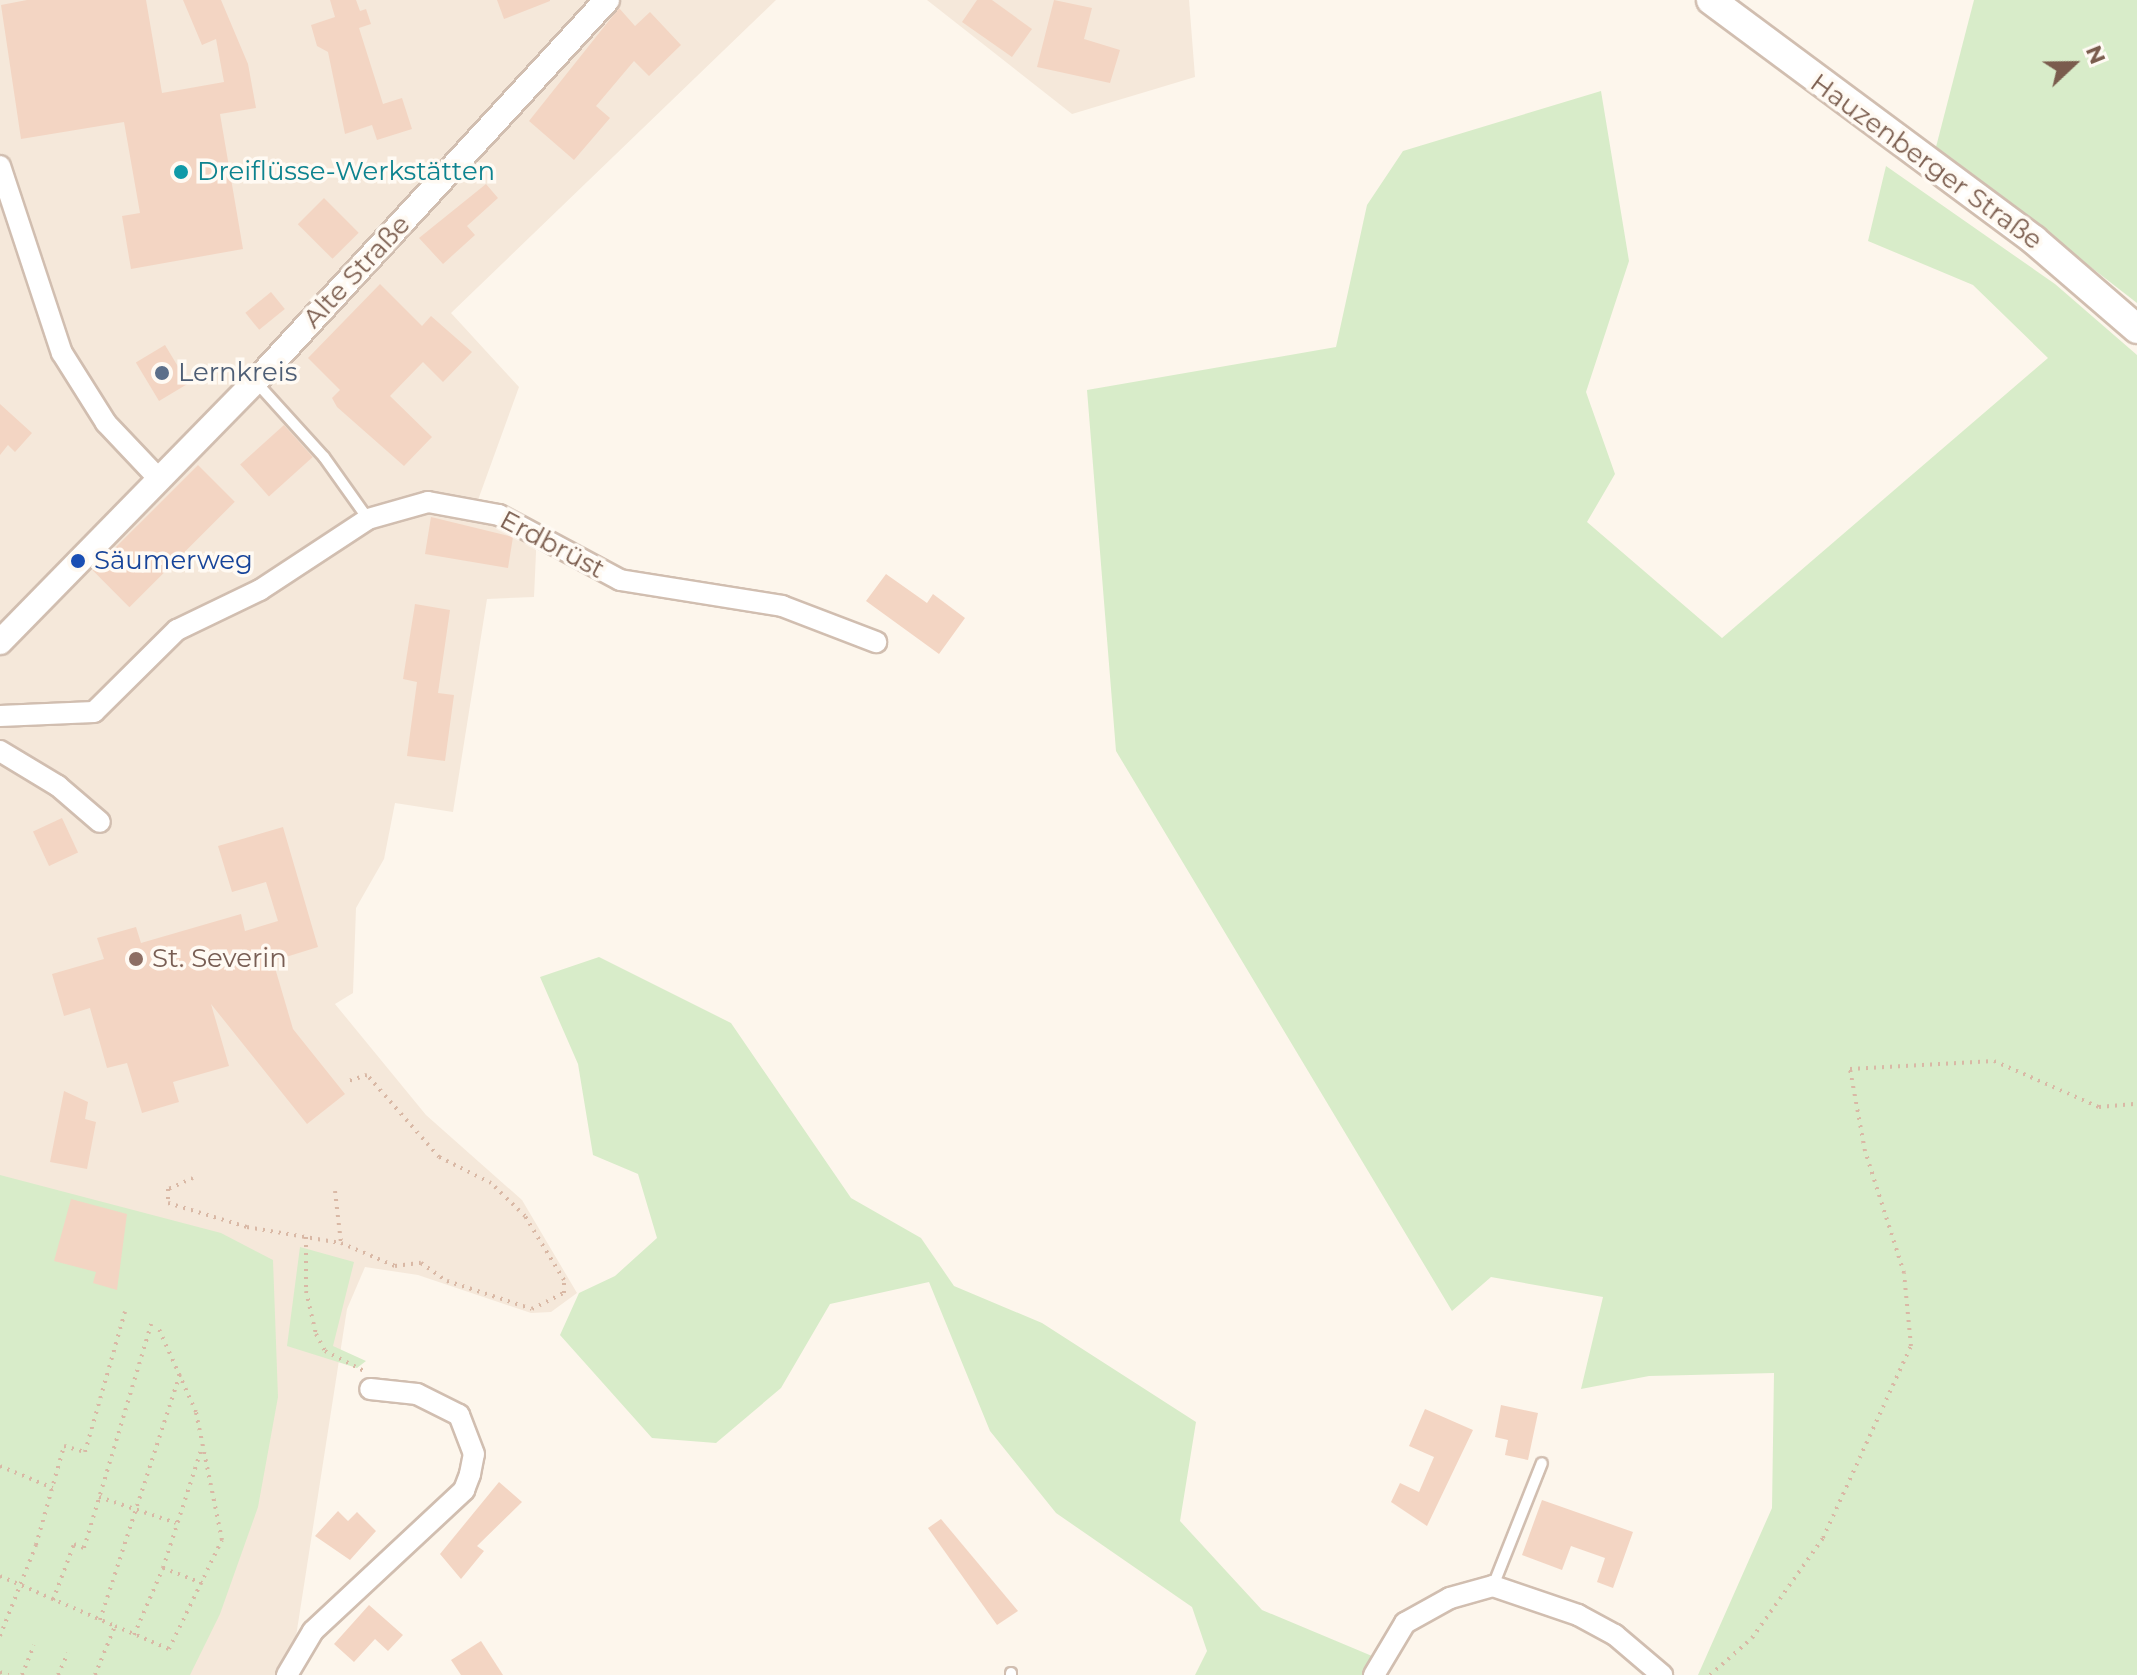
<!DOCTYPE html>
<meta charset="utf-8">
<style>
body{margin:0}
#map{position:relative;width:2137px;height:1675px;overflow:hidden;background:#fdf6ec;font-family:Montserrat,sans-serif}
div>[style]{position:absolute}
.residential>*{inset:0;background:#f5e8da}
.green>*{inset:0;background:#d8ecc9}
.building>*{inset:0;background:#f3d5c3;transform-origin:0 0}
.path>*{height:4px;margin-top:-2px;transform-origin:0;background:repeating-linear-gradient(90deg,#d9b8a5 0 2px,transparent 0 8px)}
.roads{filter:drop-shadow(2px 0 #d1beb0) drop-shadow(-2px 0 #d1beb0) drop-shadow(0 2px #d1beb0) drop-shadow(0 -2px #d1beb0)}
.service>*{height:10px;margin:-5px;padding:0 5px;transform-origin:5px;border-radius:5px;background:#fff}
.minor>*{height:20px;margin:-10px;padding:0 10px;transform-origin:10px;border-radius:10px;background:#fff}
.tertiary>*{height:24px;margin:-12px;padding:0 12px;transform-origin:12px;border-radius:12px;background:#fff}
.secondary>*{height:28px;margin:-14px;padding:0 14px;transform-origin:14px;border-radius:14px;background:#fff}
.dots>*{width:22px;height:22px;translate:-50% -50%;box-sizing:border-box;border:4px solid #fffaf3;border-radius:50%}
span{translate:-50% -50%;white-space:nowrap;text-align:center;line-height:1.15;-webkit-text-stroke:7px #fffaf3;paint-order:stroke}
.street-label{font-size:26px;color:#7a5c4d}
.culture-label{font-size:26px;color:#0d838f}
.left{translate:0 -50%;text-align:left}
.service-label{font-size:26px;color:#4e5e75}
.transit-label{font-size:26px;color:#164399}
.education-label{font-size:26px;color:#785e54}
.north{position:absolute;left:2033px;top:24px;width:80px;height:80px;-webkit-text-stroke:6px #fffaf3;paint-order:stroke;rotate:68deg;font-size:22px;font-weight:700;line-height:32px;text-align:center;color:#7a5c4d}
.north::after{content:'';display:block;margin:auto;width:28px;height:36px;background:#7a5c4d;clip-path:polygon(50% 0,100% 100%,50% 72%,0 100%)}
</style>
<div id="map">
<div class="residential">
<div style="clip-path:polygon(0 0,776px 0,451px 313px,519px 387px,478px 500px,537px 530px,534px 597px,487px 599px,453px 812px,395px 803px,384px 859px,356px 908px,353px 993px,335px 1004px,426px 1115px,522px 1200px,577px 1293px,551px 1312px,531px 1313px,418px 1275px,365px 1267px,347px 1309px,290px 1675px,0 1675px)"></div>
<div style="clip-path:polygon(927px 0,1189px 0,1195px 77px,1072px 114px)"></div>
</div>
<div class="green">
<div style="clip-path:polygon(1974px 0,2137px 0,2137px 303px,1936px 147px)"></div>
<div style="clip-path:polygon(1601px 91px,1629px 261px,1586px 392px,1615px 474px,1587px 522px,1722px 638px,2048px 358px,1973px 285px,1868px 241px,1886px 166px,2055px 284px,2137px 355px,2137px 1675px,1698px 1675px,1772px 1508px,1774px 1373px,1649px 1376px,1581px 1389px,1603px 1297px,1491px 1277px,1452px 1311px,1116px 751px,1087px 390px,1336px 347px,1367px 205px,1403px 151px)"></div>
<div style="clip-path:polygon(599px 957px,731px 1023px,851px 1198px,921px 1238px,954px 1286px,1042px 1323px,1196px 1422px,1180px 1521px,1262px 1610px,1372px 1656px,1367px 1675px,1195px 1675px,1207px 1651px,1192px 1607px,1056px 1513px,990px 1431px,929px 1282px,830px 1304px,781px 1388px,716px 1443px,652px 1438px,560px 1335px,579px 1293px,615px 1276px,657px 1238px,638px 1174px,593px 1155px,578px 1064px,540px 977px)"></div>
<div style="clip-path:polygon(0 1175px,221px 1233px,273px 1260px,278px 1397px,258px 1507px,220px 1614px,190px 1675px,0 1675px)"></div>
<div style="clip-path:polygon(300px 1247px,354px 1262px,333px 1346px,366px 1361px,357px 1368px,287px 1346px)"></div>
</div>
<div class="building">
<div style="clip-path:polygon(27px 0,146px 0,162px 93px,224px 82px,216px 39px,202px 45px,183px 0,221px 0,248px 64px,256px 108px,220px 114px,243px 249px,131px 269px,122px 216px,140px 213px,124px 122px,21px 139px,1px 5px)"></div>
<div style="clip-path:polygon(330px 0,356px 0,360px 11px,366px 9px,371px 24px,359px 28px,383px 104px,402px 98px,412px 129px,377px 140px,372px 125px,345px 134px,328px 52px,317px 46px,311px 25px,335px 17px)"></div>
<div style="clip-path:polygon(497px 0,550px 0,550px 1px,504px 19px)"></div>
<div style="clip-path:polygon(977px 0,992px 0,1032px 29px,1012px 57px,962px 22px)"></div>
<div style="clip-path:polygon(1054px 0,1092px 8px,1084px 39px,1120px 50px,1110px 83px,1037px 67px)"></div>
<div style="clip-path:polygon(619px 8px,635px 26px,650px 12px,681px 45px,649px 76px,634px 61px,596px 106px,610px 118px,574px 160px,529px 121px)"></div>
<div style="clip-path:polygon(486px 184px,498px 198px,467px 226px,475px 235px,443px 264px,419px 238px)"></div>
<div style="left:324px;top:198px;width:49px;height:37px;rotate:45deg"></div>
<div style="clip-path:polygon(380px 284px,422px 326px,431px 316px,472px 352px,443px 382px,423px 362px,390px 396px,432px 437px,404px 466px,337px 407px,332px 398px,340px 390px,308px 358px)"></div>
<div style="left:271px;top:292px;width:22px;height:33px;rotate:51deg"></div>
<div style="left:165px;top:345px;width:45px;height:34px;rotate:59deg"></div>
<div style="clip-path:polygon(0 404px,32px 433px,15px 452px,8px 445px,0 455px)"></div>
<div style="left:284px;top:425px;width:43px;height:59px;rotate:48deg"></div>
<div style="left:198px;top:465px;width:52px;height:149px;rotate:45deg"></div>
<div style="clip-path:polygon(431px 517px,513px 537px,508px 568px,425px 554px)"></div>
<div style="clip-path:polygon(886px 574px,927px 603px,933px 594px,965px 618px,939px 654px,866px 601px)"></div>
<div style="clip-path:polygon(415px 604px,450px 610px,438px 693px,454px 695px,445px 761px,407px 756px,417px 682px,403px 679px)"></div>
<div style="left:62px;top:818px;width:38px;height:32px;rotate:65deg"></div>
<div style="clip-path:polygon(283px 827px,318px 947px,273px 961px,293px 1029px,345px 1094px,307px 1124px,211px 1004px,229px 1066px,173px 1082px,179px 1102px,142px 1113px,127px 1063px,107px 1068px,90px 1008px,64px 1016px,52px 974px,104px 959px,97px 938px,136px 927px,141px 943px,241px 914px,245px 931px,278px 921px,266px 882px,232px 892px,218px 846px)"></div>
<div style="clip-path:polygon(64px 1091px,88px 1102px,85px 1119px,96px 1122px,87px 1169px,50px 1162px)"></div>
<div style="clip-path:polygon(71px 1199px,127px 1214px,117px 1290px,93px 1283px,96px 1272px,54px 1261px)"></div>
<div style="clip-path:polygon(1501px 1405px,1538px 1413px,1528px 1460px,1505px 1455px,1508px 1440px,1495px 1437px)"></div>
<div style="clip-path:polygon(1425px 1409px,1473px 1430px,1427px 1526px,1391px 1502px,1400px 1483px,1419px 1492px,1434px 1457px,1409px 1446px)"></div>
<div style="clip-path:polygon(499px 1482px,522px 1502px,477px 1546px,484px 1551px,461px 1579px,440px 1554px)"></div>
<div style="clip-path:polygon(1542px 1500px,1633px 1532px,1613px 1588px,1597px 1582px,1605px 1558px,1571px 1546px,1562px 1570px,1522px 1555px)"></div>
<div style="clip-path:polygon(338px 1511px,348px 1521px,357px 1512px,376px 1531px,350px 1560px,315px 1536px)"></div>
<div style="clip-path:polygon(941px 1519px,1018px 1611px,997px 1625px,928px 1528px)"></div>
<div style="clip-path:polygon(369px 1605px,403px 1635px,388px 1651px,375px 1639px,354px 1662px,334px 1644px)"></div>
<div style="clip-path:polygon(481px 1641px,503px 1675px,461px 1675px,451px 1660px)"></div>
</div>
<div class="path">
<div style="left:193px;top:1178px;width:27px;rotate:156deg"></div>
<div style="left:168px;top:1189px;width:14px;rotate:90deg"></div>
<div style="left:168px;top:1203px;width:83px;rotate:16.9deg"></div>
<div style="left:247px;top:1227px;width:95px;rotate:9.7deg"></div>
<div style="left:341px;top:1243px;width:59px;rotate:23.1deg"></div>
<div style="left:395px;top:1266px;width:26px;rotate:-7deg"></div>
<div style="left:421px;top:1263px;width:32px;rotate:35deg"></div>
<div style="left:447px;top:1281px;width:89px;rotate:18.2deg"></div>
<div style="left:532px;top:1309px;width:36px;rotate:-27deg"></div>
<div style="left:564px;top:1293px;width:13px;rotate:-90deg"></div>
<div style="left:564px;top:1280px;width:75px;rotate:-121.4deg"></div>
<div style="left:525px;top:1216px;width:47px;rotate:-135.9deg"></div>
<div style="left:491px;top:1183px;width:58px;rotate:-153.4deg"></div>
<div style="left:439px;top:1157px;width:109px;rotate:-131.3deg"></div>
<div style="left:367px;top:1075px;width:22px;rotate:162deg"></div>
<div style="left:335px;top:1191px;width:52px;rotate:83.4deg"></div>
<div style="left:306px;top:1237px;width:54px;rotate:90deg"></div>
<div style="left:306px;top:1291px;width:44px;rotate:76.9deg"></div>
<div style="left:316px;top:1334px;width:19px;rotate:62deg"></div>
<div style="left:325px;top:1351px;width:46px;rotate:27.1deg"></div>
<div style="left:0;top:1466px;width:57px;rotate:22.5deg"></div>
<div style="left:99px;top:1497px;width:81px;rotate:18.7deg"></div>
<div style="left:163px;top:1568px;width:127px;rotate:-72.1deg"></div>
<div style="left:0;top:1576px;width:125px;rotate:23.5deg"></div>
<div style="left:53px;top:1600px;width:60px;rotate:-69.4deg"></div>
<div style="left:74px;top:1544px;width:11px;rotate:22deg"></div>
<div style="left:84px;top:1548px;width:234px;rotate:-73.3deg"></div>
<div style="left:100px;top:1620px;width:262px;rotate:-72deg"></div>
<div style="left:134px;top:1635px;width:73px;rotate:-66.6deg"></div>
<div style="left:163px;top:1568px;width:44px;rotate:21.3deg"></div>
<div style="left:0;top:1636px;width:98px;rotate:-68.4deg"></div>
<div style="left:36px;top:1545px;width:103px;rotate:-74.2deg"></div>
<div style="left:64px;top:1446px;width:22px;rotate:16deg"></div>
<div style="left:85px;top:1452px;width:146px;rotate:-74.1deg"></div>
<div style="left:0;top:1672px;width:9px;rotate:21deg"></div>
<div style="left:22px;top:1675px;width:32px;rotate:-68deg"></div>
<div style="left:58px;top:1675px;width:24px;rotate:-66deg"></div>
<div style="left:95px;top:1675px;width:53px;rotate:-67.8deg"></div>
<div style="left:115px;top:1626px;width:59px;rotate:23.1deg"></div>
<div style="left:169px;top:1649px;width:121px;rotate:-64.1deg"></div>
<div style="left:222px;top:1540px;width:131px;rotate:-101.5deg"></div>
<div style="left:196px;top:1412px;width:93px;rotate:-114.1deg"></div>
<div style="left:1710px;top:1675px;width:56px;rotate:-41.4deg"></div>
<div style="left:1752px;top:1638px;width:123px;rotate:-54.6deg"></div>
<div style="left:1823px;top:1538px;width:211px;rotate:-65.4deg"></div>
<div style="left:1911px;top:1346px;width:73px;rotate:-95.5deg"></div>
<div style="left:1904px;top:1273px;width:128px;rotate:-107.7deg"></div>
<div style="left:1865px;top:1151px;width:83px;rotate:-100.4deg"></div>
<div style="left:1850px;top:1069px;width:144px;rotate:-3.2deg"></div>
<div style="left:1994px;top:1061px;width:115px;rotate:23.7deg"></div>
<div style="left:2099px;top:1107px;width:38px;rotate:-5deg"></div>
</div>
<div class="roads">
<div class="service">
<div style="left:256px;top:382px;width:101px;rotate:47.8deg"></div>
<div style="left:324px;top:457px;width:76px;rotate:54.6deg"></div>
<div style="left:1493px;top:1586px;width:132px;rotate:-68.3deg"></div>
<div style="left:1011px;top:1673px;width:2px;rotate:90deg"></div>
</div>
<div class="minor">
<div style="left:0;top:166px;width:197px;rotate:71.7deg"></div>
<div style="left:62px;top:353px;width:83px;rotate:57.8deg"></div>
<div style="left:106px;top:423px;width:77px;rotate:46.6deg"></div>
<div style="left:0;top:716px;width:94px;rotate:-2.4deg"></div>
<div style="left:94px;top:712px;width:117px;rotate:-44.7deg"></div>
<div style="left:177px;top:630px;width:92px;rotate:-25.7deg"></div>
<div style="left:260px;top:590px;width:129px;rotate:-33.3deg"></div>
<div style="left:368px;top:519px;width:62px;rotate:-15.8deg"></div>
<div style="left:428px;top:502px;width:72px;rotate:10.4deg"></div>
<div style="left:499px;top:515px;width:137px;rotate:28.2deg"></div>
<div style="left:620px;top:580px;width:164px;rotate:9.1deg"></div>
<div style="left:782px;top:606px;width:101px;rotate:21deg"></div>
<div style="left:0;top:751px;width:68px;rotate:31.1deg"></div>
<div style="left:58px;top:786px;width:55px;rotate:40.6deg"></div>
<div style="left:287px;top:1675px;width:51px;rotate:-59.4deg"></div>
<div style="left:313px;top:1631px;width:207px;rotate:-43deg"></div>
<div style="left:464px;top:1490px;width:17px;rotate:-69deg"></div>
<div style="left:470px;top:1474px;width:20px;rotate:-79deg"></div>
<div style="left:474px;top:1454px;width:42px;rotate:-111deg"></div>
<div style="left:459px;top:1415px;width:47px;rotate:-153.4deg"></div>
<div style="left:417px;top:1394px;width:47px;rotate:-173.9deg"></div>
<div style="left:1374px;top:1675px;width:61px;rotate:-59.2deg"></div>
<div style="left:1405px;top:1623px;width:51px;rotate:-29.1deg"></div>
<div style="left:1450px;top:1598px;width:45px;rotate:-15.6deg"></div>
<div style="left:1493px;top:1586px;width:90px;rotate:18.8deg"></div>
<div style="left:1578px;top:1615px;width:42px;rotate:28.4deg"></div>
<div style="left:1615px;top:1635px;width:62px;rotate:40.4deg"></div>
</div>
<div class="tertiary">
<div style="left:0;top:642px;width:366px;rotate:-45.6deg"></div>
<div style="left:256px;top:381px;width:518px;rotate:-47.35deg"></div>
</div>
<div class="secondary">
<div style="left:1711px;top:0;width:402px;rotate:36.6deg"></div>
<div style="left:2034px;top:240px;width:136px;rotate:40.8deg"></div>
</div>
</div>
<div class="dots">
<div style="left:181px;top:172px;background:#0f9aa8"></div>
<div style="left:162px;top:373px;background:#5c6f8a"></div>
<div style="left:78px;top:561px;background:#1a4fb4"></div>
<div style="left:136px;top:959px;background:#8d6e63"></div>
</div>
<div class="street-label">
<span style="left:1926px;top:162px;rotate:36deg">Hauzenberger Straße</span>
<span style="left:357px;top:272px;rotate:-47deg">Alte Straße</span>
<span style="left:552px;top:545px;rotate:28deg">Erdbrüst</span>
</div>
<div class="culture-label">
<span class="left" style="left:197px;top:172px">Dreiflüsse-Werkstätten</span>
</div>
<div class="service-label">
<span class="left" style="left:178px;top:373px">Lernkreis</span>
</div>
<div class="transit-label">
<span class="left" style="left:94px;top:561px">Säumerweg</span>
</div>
<div class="education-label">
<span class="left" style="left:152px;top:959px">St. Severin</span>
</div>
<div class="north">N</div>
</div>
